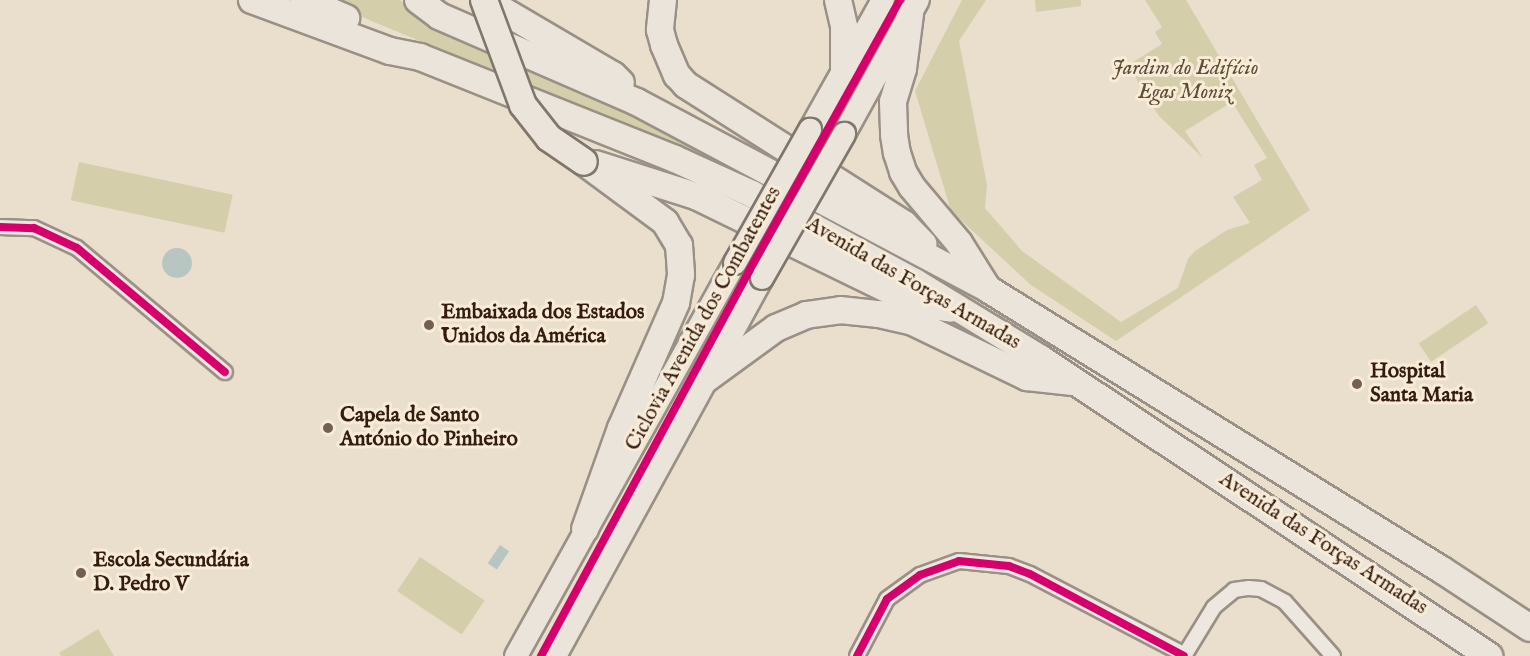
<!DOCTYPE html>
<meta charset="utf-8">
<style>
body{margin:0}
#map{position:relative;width:1530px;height:656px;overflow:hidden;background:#eadecd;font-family:"IM FELL English",serif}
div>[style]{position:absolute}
.green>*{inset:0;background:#d5ceaa;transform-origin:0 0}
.water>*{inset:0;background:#b8c6c2;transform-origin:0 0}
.round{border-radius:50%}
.roads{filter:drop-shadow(2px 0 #9a9085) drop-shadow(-2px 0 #9a9085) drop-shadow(0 2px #9a9085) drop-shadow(0 -2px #9a9085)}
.street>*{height:14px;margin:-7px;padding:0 7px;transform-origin:7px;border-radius:7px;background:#ede7df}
.primary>*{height:22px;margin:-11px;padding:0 11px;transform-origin:11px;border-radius:11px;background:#eae4da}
.highway>*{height:26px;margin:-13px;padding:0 13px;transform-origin:13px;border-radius:13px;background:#eae4da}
.bridges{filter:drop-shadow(2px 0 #80766c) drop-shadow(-2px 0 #80766c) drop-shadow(0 2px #80766c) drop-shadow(0 -2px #80766c)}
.primary-bridge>*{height:22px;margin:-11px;padding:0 11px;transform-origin:11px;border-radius:11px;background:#eae4da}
.highway-bridge>*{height:26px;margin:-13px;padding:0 13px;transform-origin:13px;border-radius:13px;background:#eae4da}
.cycleway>*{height:8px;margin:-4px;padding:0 4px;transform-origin:4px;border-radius:4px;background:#d6006c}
.dots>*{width:16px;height:16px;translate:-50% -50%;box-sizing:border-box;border:3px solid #f9ecd7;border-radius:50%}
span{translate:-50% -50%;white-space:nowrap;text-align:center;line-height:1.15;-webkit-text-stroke:6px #f9ecd7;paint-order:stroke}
.park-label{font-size:21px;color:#5f4e37;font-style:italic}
.street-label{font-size:21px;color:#341c12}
.poi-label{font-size:21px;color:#341c12;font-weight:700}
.left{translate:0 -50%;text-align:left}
</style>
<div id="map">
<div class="green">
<div style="clip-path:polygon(321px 0,400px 0,412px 11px,466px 43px,537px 72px,707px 151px,705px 159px)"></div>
<div style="clip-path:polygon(962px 0,986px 0,959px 41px,987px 185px,985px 208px,1022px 251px,1121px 322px,1178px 288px,1188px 259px,1195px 251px,1227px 230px,1250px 223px,1233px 197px,1262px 180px,1254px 165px,1267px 158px,1232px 102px,1185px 131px,1203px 158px,1159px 116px,1142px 91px,1130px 64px,1162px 44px,1155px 32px,1162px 27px,1145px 0,1186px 0,1310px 210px,1116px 341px,1031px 285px,951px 211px,915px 91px)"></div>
<div style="clip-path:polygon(1035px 0,1081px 0,1081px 6px,1036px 12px)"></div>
<div style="left:79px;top:162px;width:157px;height:39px;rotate:12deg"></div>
<div style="left:1476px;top:305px;width:22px;height:69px;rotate:56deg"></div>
<div style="left:420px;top:557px;width:78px;height:41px;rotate:34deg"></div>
<div style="clip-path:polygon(98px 629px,114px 656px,61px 656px,59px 653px)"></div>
</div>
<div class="water">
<div class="round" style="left:162px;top:248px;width:30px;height:30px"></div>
<div style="left:500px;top:545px;width:11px;height:22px;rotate:34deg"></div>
</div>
<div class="roads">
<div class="street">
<div style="left:0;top:227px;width:34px;rotate:2deg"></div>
<div style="left:34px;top:228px;width:47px;rotate:24.9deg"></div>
<div style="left:77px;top:248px;width:193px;rotate:40deg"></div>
<div style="left:857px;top:656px;width:64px;rotate:-62.2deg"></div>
<div style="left:887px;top:599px;width:41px;rotate:-36deg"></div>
<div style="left:920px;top:575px;width:41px;rotate:-19.7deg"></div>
<div style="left:959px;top:561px;width:50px;rotate:5.7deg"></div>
<div style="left:1009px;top:566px;width:22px;rotate:21deg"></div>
<div style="left:1030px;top:574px;width:175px;rotate:27.6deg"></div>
<div style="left:1184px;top:656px;width:57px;rotate:-58.5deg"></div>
<div style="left:1214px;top:607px;width:26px;rotate:-40deg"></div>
<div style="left:1234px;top:590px;width:15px;rotate:-8deg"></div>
<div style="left:1249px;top:588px;width:12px;rotate:5deg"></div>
<div style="left:1261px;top:589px;width:27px;rotate:28deg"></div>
<div style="left:1285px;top:602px;width:72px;rotate:48.4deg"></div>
</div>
<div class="primary">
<div style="left:810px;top:130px;width:149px;rotate:-60.7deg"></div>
<div style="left:844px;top:134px;width:153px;rotate:-61.1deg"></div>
<div style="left:516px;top:656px;width:450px;rotate:-60.9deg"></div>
<div style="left:555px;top:656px;width:431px;rotate:-61.3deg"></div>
</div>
<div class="highway">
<div style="left:252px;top:0;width:147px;rotate:20.3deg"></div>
<div style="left:390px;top:51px;width:31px;rotate:11deg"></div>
<div style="left:420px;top:57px;width:275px;rotate:21.8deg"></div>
<div style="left:675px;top:159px;width:85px;rotate:24.4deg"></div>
<div style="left:752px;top:194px;width:185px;rotate:28.4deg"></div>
<div style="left:915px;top:282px;width:148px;rotate:31.4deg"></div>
<div style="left:1041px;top:359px;width:538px;rotate:33.54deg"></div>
<div style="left:304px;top:0;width:46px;rotate:23.2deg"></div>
<div style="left:418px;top:0;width:26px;rotate:37deg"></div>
<div style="left:439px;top:16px;width:216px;rotate:23.5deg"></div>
<div style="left:637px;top:102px;width:398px;rotate:28deg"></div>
<div style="left:988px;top:289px;width:534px;rotate:31.76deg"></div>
<div style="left:1442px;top:570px;width:105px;rotate:33.4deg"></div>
<div style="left:485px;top:0;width:148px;rotate:30.4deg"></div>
<div style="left:613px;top:75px;width:11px;rotate:45deg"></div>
<div style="left:663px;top:0;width:30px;rotate:96deg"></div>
<div style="left:660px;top:30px;width:16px;rotate:75deg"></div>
<div style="left:664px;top:45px;width:33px;rotate:67deg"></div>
<div style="left:677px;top:75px;width:13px;rotate:48deg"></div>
<div style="left:686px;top:85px;width:259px;rotate:32.5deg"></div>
<div style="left:904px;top:224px;width:28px;rotate:46deg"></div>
<div style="left:838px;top:0;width:28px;rotate:77deg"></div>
<div style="left:844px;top:27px;width:42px;rotate:90deg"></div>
<div style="left:910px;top:14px;width:55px;rotate:97.3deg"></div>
<div style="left:903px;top:69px;width:34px;rotate:107deg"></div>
<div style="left:893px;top:102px;width:33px;rotate:88deg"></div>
<div style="left:894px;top:135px;width:18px;rotate:81deg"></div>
<div style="left:897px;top:153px;width:20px;rotate:72deg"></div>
<div style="left:903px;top:172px;width:17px;rotate:59deg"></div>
<div style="left:912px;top:187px;width:73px;rotate:50deg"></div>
<div style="left:959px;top:243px;width:51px;rotate:57.9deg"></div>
<div style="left:584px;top:162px;width:101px;rotate:36.5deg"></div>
<div style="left:665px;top:222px;width:27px;rotate:59deg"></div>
<div style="left:679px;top:245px;width:30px;rotate:86deg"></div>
<div style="left:681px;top:275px;width:28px;rotate:100deg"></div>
<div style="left:676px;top:303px;width:137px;rotate:113.7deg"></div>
<div style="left:621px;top:428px;width:107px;rotate:109.6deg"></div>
<div style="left:595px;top:164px;width:106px;rotate:17.6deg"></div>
<div style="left:696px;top:196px;width:246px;rotate:26deg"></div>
<div style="left:917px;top:304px;width:34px;rotate:8deg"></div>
<div style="left:706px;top:379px;width:87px;rotate:-36.1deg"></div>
<div style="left:776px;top:328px;width:33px;rotate:-23deg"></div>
<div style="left:806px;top:315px;width:34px;rotate:-8deg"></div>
<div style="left:840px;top:310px;width:39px;rotate:6deg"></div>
<div style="left:879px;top:314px;width:35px;rotate:13deg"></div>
<div style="left:913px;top:322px;width:127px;rotate:25.8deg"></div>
<div style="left:1027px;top:377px;width:46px;rotate:6.2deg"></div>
</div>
</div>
<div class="bridges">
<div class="primary-bridge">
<div style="left:735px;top:263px;width:153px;rotate:-60.6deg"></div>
<div style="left:762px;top:278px;width:166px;rotate:-60.3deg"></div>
</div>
<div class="highway-bridge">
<div style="left:484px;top:0;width:112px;rotate:69.6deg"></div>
<div style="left:523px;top:105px;width:42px;rotate:51.8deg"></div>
<div style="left:549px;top:138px;width:42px;rotate:34.4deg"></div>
</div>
</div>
<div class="cycleway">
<div style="left:0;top:227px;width:34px;rotate:2deg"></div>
<div style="left:34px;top:228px;width:47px;rotate:24.9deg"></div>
<div style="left:77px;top:248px;width:193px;rotate:40deg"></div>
<div style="left:541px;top:656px;width:438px;rotate:-61.6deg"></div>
<div style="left:749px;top:271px;width:310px;rotate:-60.9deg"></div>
<div style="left:857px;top:656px;width:64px;rotate:-62.2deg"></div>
<div style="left:887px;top:599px;width:41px;rotate:-36deg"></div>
<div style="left:920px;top:575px;width:41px;rotate:-19.7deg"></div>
<div style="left:959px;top:561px;width:50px;rotate:5.7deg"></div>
<div style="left:1009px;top:566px;width:22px;rotate:21deg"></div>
<div style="left:1030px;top:574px;width:174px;rotate:28deg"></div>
</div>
<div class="dots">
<div style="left:429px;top:325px;background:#746053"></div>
<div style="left:1357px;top:384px;background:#746053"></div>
<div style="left:328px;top:428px;background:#746053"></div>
<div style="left:81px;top:573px;background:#746053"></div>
</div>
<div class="park-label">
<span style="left:1185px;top:81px">Jardim do Edifício<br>Egas Moniz</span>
</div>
<div class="street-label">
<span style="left:913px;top:284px;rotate:30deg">Avenida das Forças Armadas</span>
<span style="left:704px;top:319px;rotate:-61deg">Ciclovia Avenida dos Combatentes</span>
<span style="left:1323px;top:544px;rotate:33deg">Avenida das Forças Armadas</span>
</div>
<div class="poi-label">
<span class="left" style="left:441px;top:325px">Embaixada dos Estados<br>Unidos da América</span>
<span class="left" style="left:1370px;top:384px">Hospital<br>Santa Maria</span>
<span class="left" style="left:340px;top:428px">Capela de Santo<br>António do Pinheiro</span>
<span class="left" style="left:93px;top:573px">Escola Secundária<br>D. Pedro V</span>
</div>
</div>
